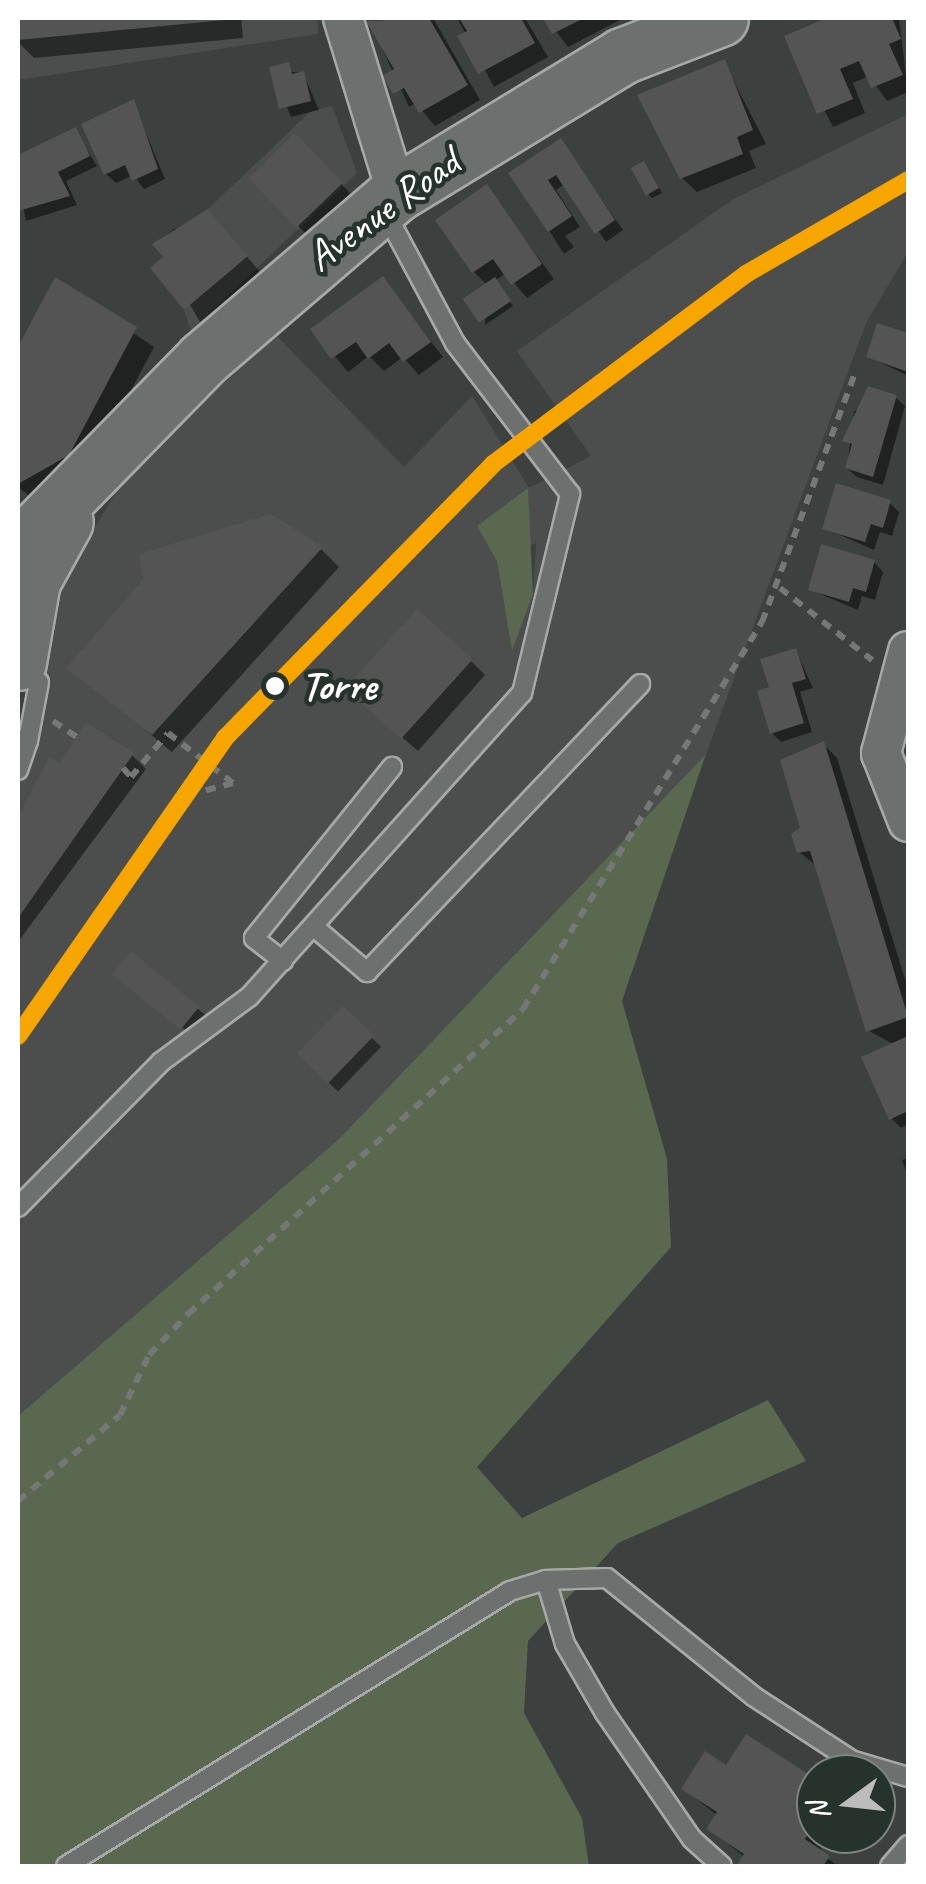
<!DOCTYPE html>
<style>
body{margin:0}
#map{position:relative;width:926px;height:1884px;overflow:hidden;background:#3c403e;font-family:Caveat,sans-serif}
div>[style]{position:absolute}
.built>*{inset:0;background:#4c4e4d}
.green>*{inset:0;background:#59684e}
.shadow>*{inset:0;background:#0007;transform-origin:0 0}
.building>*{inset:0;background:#555455;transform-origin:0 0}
.path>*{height:6px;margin-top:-3px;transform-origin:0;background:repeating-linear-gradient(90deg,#767877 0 10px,transparent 0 18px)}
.roads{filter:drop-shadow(2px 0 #a7a9a8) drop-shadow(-2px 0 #a7a9a8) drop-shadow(0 2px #a7a9a8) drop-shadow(0 -2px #a7a9a8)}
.lane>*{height:18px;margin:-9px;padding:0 9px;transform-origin:9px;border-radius:9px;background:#6c706e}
.street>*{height:38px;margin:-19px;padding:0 19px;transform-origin:19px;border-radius:19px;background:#6c706e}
.primary>*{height:55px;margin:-27.5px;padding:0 27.5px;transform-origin:27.5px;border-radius:27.5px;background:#6c706e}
.rail-1>*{height:18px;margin:-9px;padding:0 9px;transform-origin:9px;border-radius:9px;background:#f7a600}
.dots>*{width:28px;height:28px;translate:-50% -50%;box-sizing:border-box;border:5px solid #26332d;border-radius:50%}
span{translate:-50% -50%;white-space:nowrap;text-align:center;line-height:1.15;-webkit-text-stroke:9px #26332d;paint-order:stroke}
.street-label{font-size:42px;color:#fff}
.stop-label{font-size:42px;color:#fff;font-weight:700}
.left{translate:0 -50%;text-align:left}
.frame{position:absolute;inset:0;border:20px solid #fff;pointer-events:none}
.north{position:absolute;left:796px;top:1754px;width:100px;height:100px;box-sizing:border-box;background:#26332d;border:2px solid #7d8581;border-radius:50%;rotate:255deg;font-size:28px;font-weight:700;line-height:40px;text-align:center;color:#fff}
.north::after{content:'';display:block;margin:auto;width:35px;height:45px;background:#bbbcbb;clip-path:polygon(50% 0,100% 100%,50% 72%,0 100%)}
</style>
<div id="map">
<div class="built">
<div style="clip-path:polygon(18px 18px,317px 18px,318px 34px,18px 80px)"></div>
<div style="clip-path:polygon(332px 106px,357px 173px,191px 331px,184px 310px,248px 256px,208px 209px,311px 111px)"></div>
<div style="clip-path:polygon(evenodd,908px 114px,908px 252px,866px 323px,706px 754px,339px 1139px,18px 1416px,18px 732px,53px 598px,125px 477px,275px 334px,404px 467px,472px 396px,529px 488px,591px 456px,517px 351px,732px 200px,908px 114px,536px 543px,533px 594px,512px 649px,497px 561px,536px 543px)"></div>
</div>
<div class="green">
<div style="clip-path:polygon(528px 488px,533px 594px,512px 651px,497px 561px,477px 526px)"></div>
<div style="clip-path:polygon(706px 754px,622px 1001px,667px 1159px,671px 1247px,477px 1467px,522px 1518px,768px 1400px,806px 1461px,618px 1543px,528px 1641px,524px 1713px,582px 1818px,589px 1866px,18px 1866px,18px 1416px,339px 1139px)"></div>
</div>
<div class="shadow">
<div style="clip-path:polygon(18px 18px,241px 18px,243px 38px,34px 58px,18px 42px)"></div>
<div style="clip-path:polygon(378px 18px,433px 18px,480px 100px,435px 126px,416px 103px,409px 107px,370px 22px)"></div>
<div style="clip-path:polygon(457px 18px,525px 18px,548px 57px,494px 87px)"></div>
<div style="clip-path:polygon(546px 18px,624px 18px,568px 47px)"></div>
<div style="clip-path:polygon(834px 18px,899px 18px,908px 92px,887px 101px,869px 76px,853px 83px,865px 113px,833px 127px,787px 38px)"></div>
<div style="clip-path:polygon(724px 62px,766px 144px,749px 151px,756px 168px,697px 192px,682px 178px)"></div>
<div style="clip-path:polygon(272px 70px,303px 73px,319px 110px,291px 117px)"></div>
<div style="clip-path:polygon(133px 102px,165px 179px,144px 189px,133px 175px,116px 183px,106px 174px)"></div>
<div style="clip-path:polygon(75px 130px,97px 166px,66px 181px,77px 205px,26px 221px,18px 182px)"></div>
<div style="left:295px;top:136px;width:80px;height:60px;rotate:46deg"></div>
<div style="clip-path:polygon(560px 141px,623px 230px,606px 242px,565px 184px,556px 190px,580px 227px,565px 236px,574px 247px,564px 254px,512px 173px)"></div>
<div style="clip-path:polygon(648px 168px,662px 193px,652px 198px,648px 194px)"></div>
<div style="clip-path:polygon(487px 188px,554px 279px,527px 298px,506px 273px,495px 281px,513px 306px,485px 325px,487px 285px,474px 272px)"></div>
<div style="clip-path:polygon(222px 227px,260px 272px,200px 322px,155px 244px,174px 229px)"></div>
<div style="clip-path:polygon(383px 279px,443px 357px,419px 375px,403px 357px,384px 371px,369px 356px,348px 372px,313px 330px)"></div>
<div style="clip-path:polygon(56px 281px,154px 347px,87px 473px,36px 501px,18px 487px,18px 357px)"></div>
<div style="clip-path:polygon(879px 326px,908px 336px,908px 376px,868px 356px)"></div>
<div style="clip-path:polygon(895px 397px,905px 406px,883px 485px,857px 477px,847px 468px,854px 411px)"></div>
<div style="clip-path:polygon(890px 503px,899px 512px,892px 536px,880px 532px,874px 550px,825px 528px)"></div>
<div style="clip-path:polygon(321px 549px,339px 567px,172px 752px,70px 668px)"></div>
<div style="clip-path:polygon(874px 562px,883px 572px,875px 600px,862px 596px,858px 610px,811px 590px)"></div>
<div style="clip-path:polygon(796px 651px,813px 688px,800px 692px,812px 732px,781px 742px,772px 733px,772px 689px)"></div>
<div style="clip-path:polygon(471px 661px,485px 675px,418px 751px,363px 703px)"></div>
<div style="clip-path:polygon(823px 744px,837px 758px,908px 989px,908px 1124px,901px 1128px,891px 1118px,895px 1045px,869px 1031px,817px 866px,799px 852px)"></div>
<div style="clip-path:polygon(132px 755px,146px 769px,18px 942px,18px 817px,50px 760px,61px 767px)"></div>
<div style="clip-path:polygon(131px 955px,208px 1017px,193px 1036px,125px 983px)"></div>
<div style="left:343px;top:1010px;width:53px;height:62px;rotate:44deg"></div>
<div style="clip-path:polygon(908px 1158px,908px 1176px,902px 1160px)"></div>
<div style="clip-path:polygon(726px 1768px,816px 1785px,816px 1834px,828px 1834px,819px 1852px,838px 1866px,739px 1866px,745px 1857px,709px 1829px,718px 1816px,684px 1789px)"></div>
</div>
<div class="building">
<div style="clip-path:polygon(18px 18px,224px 18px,225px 20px,18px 40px)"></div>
<div style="clip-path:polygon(429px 18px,468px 85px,419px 113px,404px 88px,393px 94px,382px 76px,394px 69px,366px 21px)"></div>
<div style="clip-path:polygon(459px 18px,521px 18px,535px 43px,478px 74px,457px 36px,467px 31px)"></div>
<div style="clip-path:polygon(543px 18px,584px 18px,552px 34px)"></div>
<div style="clip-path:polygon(827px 18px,892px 18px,901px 39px,889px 44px,903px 75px,871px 88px,859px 61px,840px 69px,853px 99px,817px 114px,784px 36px)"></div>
<div style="clip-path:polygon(725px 59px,753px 130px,737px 137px,743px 154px,680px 179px,637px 95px)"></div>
<div style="clip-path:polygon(289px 62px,292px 74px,304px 71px,311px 101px,279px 109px,269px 67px)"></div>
<div style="clip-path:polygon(134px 99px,158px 169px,132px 181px,125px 165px,104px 175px,81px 124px)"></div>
<div style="clip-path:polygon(76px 127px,90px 156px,58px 172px,70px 196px,18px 211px,18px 155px)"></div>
<div style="left:295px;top:133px;width:69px;height:65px;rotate:46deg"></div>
<div style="clip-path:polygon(561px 138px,615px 220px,595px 234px,556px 175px,548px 180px,572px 216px,548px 232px,508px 173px)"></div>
<div style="left:644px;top:161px;width:31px;height:15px;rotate:61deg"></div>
<div style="clip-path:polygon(487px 184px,542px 264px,511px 285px,493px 259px,472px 273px,435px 220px)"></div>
<div style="clip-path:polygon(208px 209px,248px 256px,184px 310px,150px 268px,163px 257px,152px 244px)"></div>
<div style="clip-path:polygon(383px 276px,431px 342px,403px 362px,389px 343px,368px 359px,356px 342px,331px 359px,310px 329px)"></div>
<div style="clip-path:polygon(55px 277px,137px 327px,69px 455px,18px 484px,18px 347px)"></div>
<div style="left:495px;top:277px;width:29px;height:39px;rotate:56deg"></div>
<div style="clip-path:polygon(877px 323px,908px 333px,908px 372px,866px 357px)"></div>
<div style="clip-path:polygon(868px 386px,897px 395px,873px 477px,845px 468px,852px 444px,842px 441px)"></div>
<div style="clip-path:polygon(836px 483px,891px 500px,883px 528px,871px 524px,865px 542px,822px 529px)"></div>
<div style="clip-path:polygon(271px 514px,323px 547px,152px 735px,66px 668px,143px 580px,139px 554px)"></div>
<div style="clip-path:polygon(821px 544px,875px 560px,866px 592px,853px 588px,849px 602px,808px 590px)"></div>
<div style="left:417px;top:609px;width:75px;height:107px;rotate:42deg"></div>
<div style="clip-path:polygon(796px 648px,806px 679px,792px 683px,804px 723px,770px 734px,757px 691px,769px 687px,760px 659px)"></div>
<div style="clip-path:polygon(86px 722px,134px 753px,18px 918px,18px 817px,49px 757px,60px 763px)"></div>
<div style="clip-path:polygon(824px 741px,908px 1017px,866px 1032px,810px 851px,797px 853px,791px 834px,800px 828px,780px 760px)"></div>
<div style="left:131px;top:951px;width:88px;height:30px;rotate:39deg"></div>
<div style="left:343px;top:1006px;width:43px;height:66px;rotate:44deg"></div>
<div style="clip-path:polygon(908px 1036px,908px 1111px,889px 1120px,861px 1057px)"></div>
<div style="clip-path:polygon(746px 1734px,816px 1779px,816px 1822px,805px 1839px,830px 1856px,823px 1866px,736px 1866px,744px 1854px,706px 1829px,717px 1812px,681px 1789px,705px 1751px,726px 1765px)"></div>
</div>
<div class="path">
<div style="left:780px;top:588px;width:117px;rotate:38deg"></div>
<div style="left:53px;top:721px;width:29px;rotate:34deg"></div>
<div style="left:123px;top:768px;width:12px;rotate:48deg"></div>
<div style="left:131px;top:777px;width:57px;rotate:-49.9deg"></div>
<div style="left:168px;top:733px;width:82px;rotate:37.6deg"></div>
<div style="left:233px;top:783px;width:34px;rotate:165deg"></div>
<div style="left:18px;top:1501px;width:133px;rotate:-40.1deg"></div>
<div style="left:120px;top:1415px;width:67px;rotate:-64.2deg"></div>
<div style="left:149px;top:1355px;width:57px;rotate:-46.4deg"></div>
<div style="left:188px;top:1314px;width:453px;rotate:-42.3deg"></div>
<div style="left:523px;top:1009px;width:455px;rotate:-58.3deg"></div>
<div style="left:762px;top:622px;width:269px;rotate:-69.5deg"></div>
</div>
<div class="roads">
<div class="lane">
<div style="left:18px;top:739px;width:10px;rotate:11deg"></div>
<div style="left:28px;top:741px;width:60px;rotate:-79.4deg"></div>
<div style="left:18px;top:770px;width:31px;rotate:-71deg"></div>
<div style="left:314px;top:927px;width:70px;rotate:40.3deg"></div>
<div style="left:367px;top:972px;width:397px;rotate:-46.5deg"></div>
<div style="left:283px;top:961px;width:37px;rotate:-142deg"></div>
<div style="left:254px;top:938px;width:220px;rotate:-51.1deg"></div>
<div style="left:18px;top:1207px;width:204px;rotate:-45.4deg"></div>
<div style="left:161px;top:1062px;width:109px;rotate:-36.5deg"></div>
<div style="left:249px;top:997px;width:409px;rotate:-48.1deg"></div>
<div style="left:522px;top:693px;width:205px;rotate:-76.4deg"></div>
<div style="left:570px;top:494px;width:190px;rotate:-127.3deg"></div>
<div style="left:455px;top:343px;width:146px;rotate:-118.1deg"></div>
<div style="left:546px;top:1580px;width:67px;rotate:73.5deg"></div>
<div style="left:565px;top:1644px;width:80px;rotate:59.9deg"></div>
<div style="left:605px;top:1713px;width:153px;rotate:55.4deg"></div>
<div style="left:692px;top:1839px;width:40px;rotate:42deg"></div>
<div style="left:66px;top:1866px;width:522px;rotate:-31.77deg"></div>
<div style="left:510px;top:1591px;width:38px;rotate:-17deg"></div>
<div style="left:546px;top:1580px;width:61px;rotate:-1.9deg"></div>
<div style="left:607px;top:1578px;width:188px;rotate:38.9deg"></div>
<div style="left:753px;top:1696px;width:117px;rotate:33.1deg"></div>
<div style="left:851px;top:1760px;width:59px;rotate:16.6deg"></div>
<div style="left:890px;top:1866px;width:28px;rotate:-49deg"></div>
</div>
<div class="street">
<div style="left:343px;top:18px;width:183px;rotate:72.9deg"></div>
<div style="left:908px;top:651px;width:106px;rotate:104.8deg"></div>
<div style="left:881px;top:753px;width:74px;rotate:68.6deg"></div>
</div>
<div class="primary">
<div style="left:18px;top:548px;width:264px;rotate:-45.6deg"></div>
<div style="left:203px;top:359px;width:255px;rotate:-40.6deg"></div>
<div style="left:397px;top:193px;width:263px;rotate:-31.3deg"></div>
<div style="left:622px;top:56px;width:105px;rotate:-21.2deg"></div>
<div style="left:18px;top:662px;width:82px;rotate:-80.2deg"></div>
<div style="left:32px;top:581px;width:68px;rotate:-61.2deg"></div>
</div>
</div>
<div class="rail-1">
<div style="left:18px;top:1036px;width:363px;rotate:-55.2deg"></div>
<div style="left:225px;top:738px;width:383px;rotate:-45.6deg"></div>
<div style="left:493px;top:464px;width:316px;rotate:-36.9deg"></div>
<div style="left:746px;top:274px;width:187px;rotate:-30.1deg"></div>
</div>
<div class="dots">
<div style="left:275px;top:686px;background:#fff"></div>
</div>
<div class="street-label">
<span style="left:383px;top:210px;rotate:-36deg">Avenue Road</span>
</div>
<div class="stop-label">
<span class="left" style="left:301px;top:686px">Torre</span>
</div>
<div class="frame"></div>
<div class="north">N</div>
</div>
